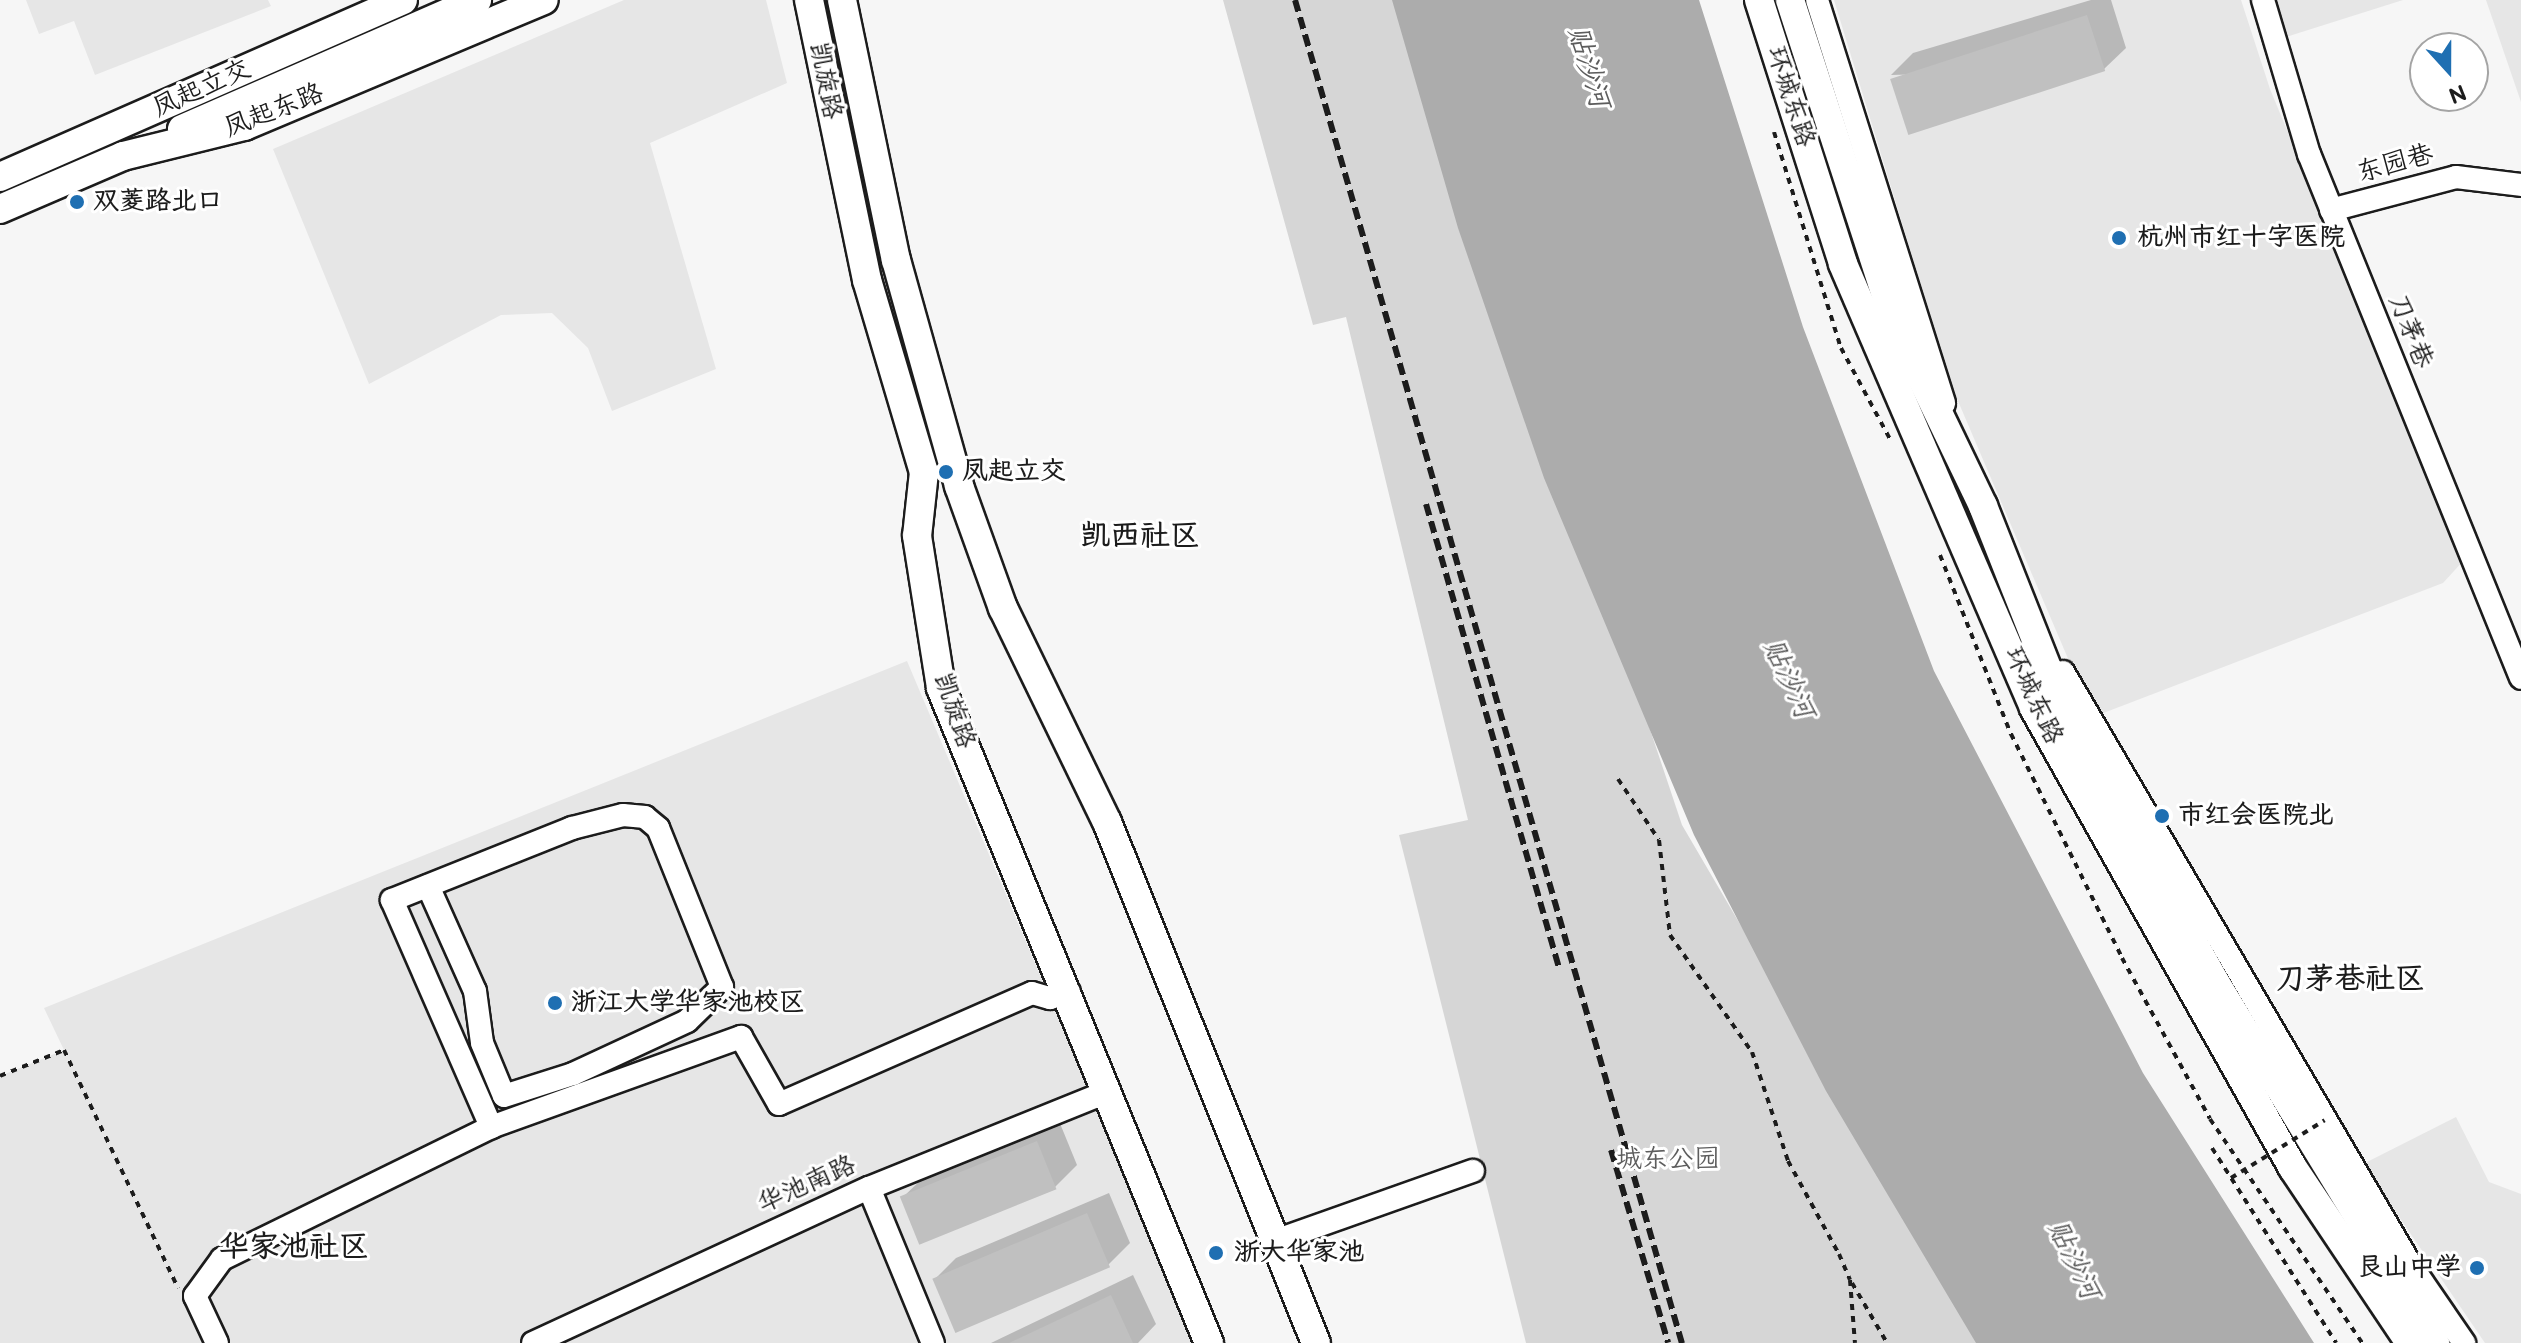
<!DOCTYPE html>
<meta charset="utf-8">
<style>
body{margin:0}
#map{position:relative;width:2521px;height:1343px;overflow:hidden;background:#f6f6f6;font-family:"Balsamiq Sans","LXGW WenKai TC",sans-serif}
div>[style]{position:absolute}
.built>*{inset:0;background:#e6e6e6}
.green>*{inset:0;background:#d6d6d6}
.water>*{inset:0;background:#acacac}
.shadow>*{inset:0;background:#0003}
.building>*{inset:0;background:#c0c0c0;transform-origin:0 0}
.path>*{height:4px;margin-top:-2px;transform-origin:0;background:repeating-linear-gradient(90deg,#1c1c1c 0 6px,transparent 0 12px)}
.roads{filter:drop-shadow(2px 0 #1c1c1c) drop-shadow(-2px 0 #1c1c1c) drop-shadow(0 2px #1c1c1c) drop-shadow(0 -2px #1c1c1c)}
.minor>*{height:22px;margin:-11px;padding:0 11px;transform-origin:11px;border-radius:11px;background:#fff}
.major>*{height:28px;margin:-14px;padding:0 14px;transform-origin:14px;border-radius:14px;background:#fff}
.rail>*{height:6px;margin-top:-3px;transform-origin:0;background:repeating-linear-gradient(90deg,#1c1c1c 0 12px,transparent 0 18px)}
.path-bridge>*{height:4px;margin-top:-2px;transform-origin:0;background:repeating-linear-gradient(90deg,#1c1c1c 0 6px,transparent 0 12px)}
.dots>*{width:22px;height:22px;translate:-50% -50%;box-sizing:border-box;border:4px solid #fff;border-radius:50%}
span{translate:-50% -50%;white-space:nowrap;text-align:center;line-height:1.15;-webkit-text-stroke:6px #fff;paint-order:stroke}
.street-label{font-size:26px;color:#1c1c1c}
.poi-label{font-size:26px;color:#1c1c1c;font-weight:700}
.left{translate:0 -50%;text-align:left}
.right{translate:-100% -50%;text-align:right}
.park-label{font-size:26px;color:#5d5d5d}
.water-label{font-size:28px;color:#5d5d5d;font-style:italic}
.quarter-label{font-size:30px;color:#1c1c1c;font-weight:700}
.north{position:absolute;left:2409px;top:32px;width:80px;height:80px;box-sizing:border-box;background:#fff;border:2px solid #a4a4a4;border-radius:50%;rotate:159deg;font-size:22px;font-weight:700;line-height:32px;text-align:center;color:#1c1c1c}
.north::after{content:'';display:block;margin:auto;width:28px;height:36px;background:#1f6fb2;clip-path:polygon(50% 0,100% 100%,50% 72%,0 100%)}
</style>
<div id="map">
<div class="built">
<div style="clip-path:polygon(26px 0,268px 0,271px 6px,95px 75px,74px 21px,39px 34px)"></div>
<div style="clip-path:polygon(624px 0,766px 0,787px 83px,650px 143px,716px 369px,612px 411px,588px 348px,552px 313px,501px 315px,369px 384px,273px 149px)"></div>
<div style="clip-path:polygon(1834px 0,2241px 0,2270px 89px,2465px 559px,2443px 583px,2093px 717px,1952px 387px)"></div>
<div style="clip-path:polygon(2275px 0,2403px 0,2286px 37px)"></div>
<div style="clip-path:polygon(2486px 0,2521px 0,2521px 102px)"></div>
<div style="clip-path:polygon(907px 661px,1196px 1343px,0 1343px,0 1076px,64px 1050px,44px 1008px)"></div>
<div style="clip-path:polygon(2456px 1117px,2489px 1182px,2521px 1194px,2521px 1343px,2485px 1343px,2363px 1164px)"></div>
</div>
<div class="green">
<div style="clip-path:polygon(1223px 0,1406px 0,1682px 825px,1985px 1343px,1526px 1343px,1399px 835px,1468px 820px,1346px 317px,1313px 325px)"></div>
</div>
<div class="water">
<div style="clip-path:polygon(1392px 0,1699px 0,1803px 327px,1934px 671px,2143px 1073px,2314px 1343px,1976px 1343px,1826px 1091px,1694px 835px,1544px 478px,1458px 228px)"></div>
</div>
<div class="shadow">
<div style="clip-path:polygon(2091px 0,2111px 0,2126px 48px,2104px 69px,1891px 75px,1913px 53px)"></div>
<div style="clip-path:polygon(1059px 1121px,1077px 1165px,1055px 1187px,920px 1242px,902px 1198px,924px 1177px)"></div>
<div style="clip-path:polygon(1109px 1193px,1130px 1243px,1108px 1265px,934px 1280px,956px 1258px)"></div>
<div style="clip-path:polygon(1133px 1275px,1156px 1324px,1138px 1343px,991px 1343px)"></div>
</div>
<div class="building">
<div style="left:2087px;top:15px;width:59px;height:207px;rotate:72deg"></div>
<div style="left:1037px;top:1141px;width:52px;height:148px;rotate:68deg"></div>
<div style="left:1087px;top:1213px;width:59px;height:168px;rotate:67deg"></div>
<div style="clip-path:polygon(1111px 1295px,1133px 1343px,1009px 1343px)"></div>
</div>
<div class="path">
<div style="left:1774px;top:132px;width:226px;rotate:72.8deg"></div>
<div style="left:1841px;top:348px;width:106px;rotate:61.7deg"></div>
<div style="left:1940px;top:555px;width:193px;rotate:68.4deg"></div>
<div style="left:2011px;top:734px;width:250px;rotate:63.6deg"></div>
<div style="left:2122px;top:958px;width:183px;rotate:61.3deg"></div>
<div style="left:2210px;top:1119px;width:271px;rotate:55.8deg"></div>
<div style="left:1618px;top:779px;width:73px;rotate:56.1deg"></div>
<div style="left:1659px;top:840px;width:96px;rotate:83.4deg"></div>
<div style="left:1670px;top:935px;width:143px;rotate:55deg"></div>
<div style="left:1752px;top:1052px;width:115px;rotate:71.7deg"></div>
<div style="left:1788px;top:1161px;width:106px;rotate:61.3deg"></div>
<div style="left:1839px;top:1254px;width:28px;rotate:67deg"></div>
<div style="left:1850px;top:1280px;width:63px;rotate:85.5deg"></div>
<div style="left:0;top:1076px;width:69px;rotate:-22.1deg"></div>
<div style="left:64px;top:1050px;width:264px;rotate:64.4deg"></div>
<div style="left:2212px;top:1148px;width:231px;rotate:57.5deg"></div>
<div style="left:1852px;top:1283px;width:69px;rotate:59.7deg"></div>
</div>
<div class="roads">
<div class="minor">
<div style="left:1817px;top:0;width:423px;rotate:72.5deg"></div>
<div style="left:2263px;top:0;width:161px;rotate:73.4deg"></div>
<div style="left:2309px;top:154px;width:565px;rotate:67.97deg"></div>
<div style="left:2331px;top:210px;width:129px;rotate:-14.8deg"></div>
<div style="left:2456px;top:177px;width:65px;rotate:7deg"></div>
<div style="left:2063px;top:672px;width:686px;rotate:59.62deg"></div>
<div style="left:2410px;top:1264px;width:96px;rotate:55.6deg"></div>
<div style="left:428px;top:886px;width:115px;rotate:65.9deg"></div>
<div style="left:475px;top:991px;width:52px;rotate:82.3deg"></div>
<div style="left:482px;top:1043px;width:57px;rotate:67.5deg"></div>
<div style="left:504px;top:1096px;width:72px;rotate:-17.7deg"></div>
<div style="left:573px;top:1074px;width:126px;rotate:-24.9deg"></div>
<div style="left:687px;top:1021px;width:49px;rotate:-44.2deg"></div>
<div style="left:722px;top:987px;width:171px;rotate:-111.9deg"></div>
<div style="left:658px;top:828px;width:17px;rotate:-140deg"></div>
<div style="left:645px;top:817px;width:22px;rotate:-175deg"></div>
<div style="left:623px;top:815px;width:53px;rotate:165.7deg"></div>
<div style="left:572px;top:828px;width:194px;rotate:158.2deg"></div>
<div style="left:392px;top:900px;width:248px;rotate:66.4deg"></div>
<div style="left:869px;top:1188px;width:168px;rotate:67.6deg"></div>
<div style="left:1275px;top:1241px;width:210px;rotate:-19.5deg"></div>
<div style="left:217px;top:1343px;width:52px;rotate:-115.1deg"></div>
<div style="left:195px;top:1296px;width:46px;rotate:-53.9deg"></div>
<div style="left:222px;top:1259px;width:300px;rotate:-26.1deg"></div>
<div style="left:491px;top:1127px;width:266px;rotate:-19.8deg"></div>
<div style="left:741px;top:1037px;width:77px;rotate:60.4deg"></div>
<div style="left:779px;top:1104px;width:276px;rotate:-23.7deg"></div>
<div style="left:1032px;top:993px;width:19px;rotate:16deg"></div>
<div style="left:1050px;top:998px;width:20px;rotate:-18deg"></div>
<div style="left:533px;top:1343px;width:370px;rotate:-24.8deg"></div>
<div style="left:869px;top:1188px;width:259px;rotate:-22deg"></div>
</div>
<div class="major">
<div style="left:809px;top:0;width:286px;rotate:78.3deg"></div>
<div style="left:867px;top:280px;width:200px;rotate:73.5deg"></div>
<div style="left:924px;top:472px;width:64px;rotate:96.2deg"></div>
<div style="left:917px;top:536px;width:154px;rotate:81deg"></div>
<div style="left:941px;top:688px;width:708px;rotate:67.75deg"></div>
<div style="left:842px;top:0;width:266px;rotate:78.3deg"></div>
<div style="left:896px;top:260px;width:235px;rotate:74.4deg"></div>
<div style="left:959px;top:486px;width:130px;rotate:70.2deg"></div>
<div style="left:1003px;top:608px;width:238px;rotate:64.1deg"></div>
<div style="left:1107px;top:822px;width:561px;rotate:68.14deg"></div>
<div style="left:1759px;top:0;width:277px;rotate:72.3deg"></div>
<div style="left:1843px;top:264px;width:483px;rotate:66.7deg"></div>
<div style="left:2034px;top:708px;width:528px;rotate:60.62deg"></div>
<div style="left:2293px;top:1168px;width:211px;rotate:56.2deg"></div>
<div style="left:1790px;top:0;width:340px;rotate:72deg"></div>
<div style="left:1895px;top:323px;width:203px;rotate:64.3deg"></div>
<div style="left:1983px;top:506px;width:212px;rotate:68.4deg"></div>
<div style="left:2061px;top:703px;width:319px;rotate:61.1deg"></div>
<div style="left:2215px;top:982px;width:423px;rotate:58.6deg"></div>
<div style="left:182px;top:129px;width:322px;rotate:-23.6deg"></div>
<div style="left:0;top:177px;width:440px;rotate:-23.7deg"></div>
<div style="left:0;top:209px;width:134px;rotate:-23.3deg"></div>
<div style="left:123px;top:156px;width:125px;rotate:-13.9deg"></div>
<div style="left:244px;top:126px;width:325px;rotate:-22.8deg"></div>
</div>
</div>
<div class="rail">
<div style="left:1295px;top:0;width:1398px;rotate:73.93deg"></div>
<div style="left:1426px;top:504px;width:484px;rotate:74deg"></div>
<div style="left:1611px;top:1150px;width:201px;rotate:73.5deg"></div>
</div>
<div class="path-bridge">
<div style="left:2231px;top:1178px;width:110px;rotate:-31.7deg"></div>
</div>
<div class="dots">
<div style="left:77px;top:202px;background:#1f6fb2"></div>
<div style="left:2119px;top:238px;background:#1f6fb2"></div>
<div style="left:946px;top:472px;background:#1f6fb2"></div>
<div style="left:2162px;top:816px;background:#1f6fb2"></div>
<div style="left:555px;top:1003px;background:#1f6fb2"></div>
<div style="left:1216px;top:1253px;background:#1f6fb2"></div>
<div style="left:2477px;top:1268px;background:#1f6fb2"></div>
</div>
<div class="street-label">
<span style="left:825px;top:81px;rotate:79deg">凯旋路</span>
<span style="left:202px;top:89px;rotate:-24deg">凤起立交</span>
<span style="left:1790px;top:97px;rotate:72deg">环城东路</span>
<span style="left:274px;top:111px;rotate:-21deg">凤起东路</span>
<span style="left:2395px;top:164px;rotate:-15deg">东园巷</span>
<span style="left:2410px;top:331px;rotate:68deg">刀茅巷</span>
<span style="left:2033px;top:696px;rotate:65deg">环城东路</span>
<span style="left:954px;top:711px;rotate:71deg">凯旋路</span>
<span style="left:807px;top:1185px;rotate:-24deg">华池南路</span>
</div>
<div class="poi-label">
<span class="left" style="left:93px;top:202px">双菱路北口</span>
<span class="left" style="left:2137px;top:238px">杭州市红十字医院</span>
<span class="left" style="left:962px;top:472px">凤起立交</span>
<span class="left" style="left:2178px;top:816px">市红会医院北</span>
<span class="left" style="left:571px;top:1003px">浙江大学华家池校区</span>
<span class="left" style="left:1234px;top:1253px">浙大华家池</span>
<span class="right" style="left:2461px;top:1268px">艮山中学</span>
</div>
<div class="park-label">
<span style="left:1668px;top:1160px">城东公园</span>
</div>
<div class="water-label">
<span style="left:1588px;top:67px;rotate:73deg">贴沙河</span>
<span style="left:1788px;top:679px;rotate:65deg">贴沙河</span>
<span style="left:2073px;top:1260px;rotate:64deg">贴沙河</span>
</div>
<div class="quarter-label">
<span style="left:1140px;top:536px">凯西社区</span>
<span style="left:2350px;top:979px">刀茅巷社区</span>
<span style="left:294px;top:1247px">华家池社区</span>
</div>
<div class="north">N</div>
</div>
